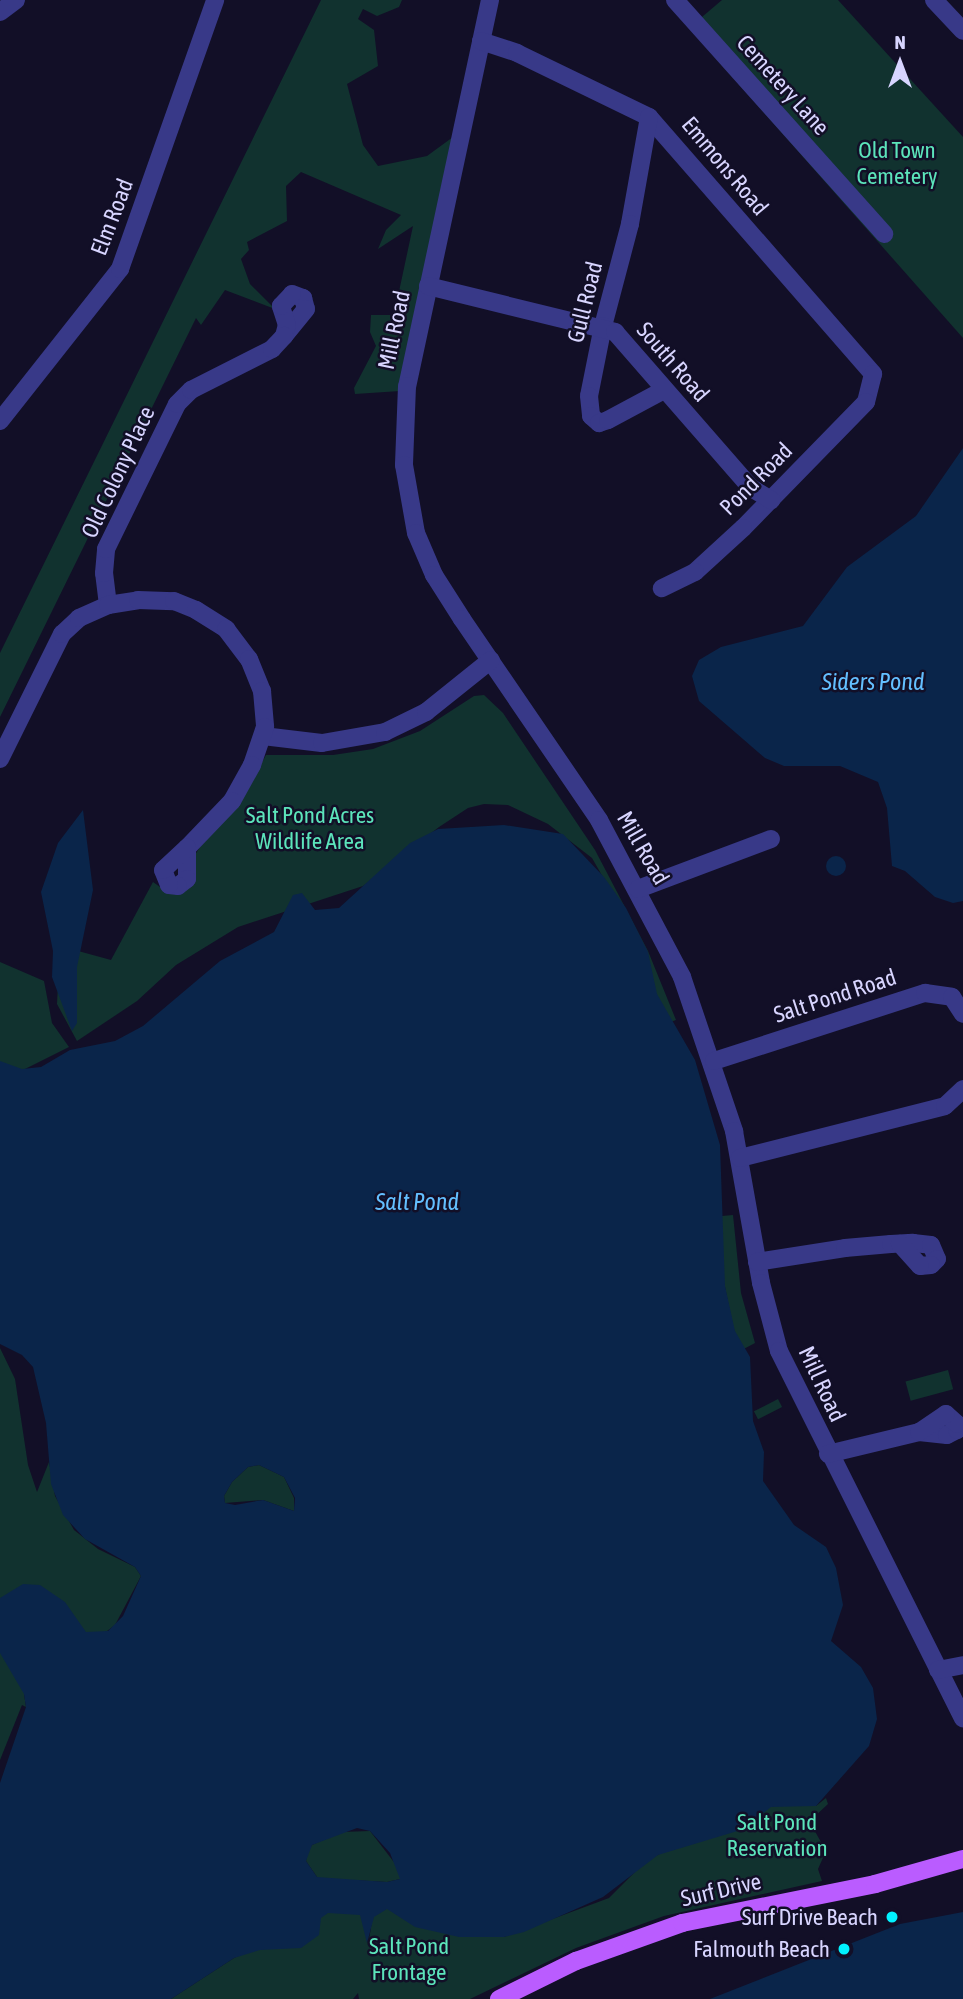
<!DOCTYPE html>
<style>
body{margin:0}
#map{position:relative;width:963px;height:1999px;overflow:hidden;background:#120f27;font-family:"Asap Condensed",sans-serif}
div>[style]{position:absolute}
.green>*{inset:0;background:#11322f;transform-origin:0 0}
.water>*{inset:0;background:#0a254a}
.round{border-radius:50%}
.minor>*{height:18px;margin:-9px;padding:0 9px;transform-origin:9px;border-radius:9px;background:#383988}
.major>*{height:18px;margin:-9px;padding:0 9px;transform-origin:9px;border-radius:9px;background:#ba5cff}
.dots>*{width:19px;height:19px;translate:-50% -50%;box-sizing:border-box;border:4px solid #120f27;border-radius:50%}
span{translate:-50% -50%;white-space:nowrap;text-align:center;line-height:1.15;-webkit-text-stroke:5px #120f27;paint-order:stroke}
.street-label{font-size:23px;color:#d8d5ff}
.park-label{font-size:23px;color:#5ce4bb}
.poi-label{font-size:23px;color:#d8d5ff}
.right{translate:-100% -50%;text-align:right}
.water-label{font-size:24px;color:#63bfff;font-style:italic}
.north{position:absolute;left:865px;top:28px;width:70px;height:70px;-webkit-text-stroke:5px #120f27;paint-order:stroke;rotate:0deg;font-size:19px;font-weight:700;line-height:28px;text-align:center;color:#d8d5ff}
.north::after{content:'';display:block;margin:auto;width:24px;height:32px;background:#d8d5ff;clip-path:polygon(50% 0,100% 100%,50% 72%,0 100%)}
</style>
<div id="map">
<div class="green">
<div style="clip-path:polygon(321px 0,402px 0,399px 7px,377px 16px,363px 9px,358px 19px,374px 30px,378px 66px,347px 84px,363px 145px,378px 166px,427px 156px,453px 137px,400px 391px,355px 394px,354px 388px,376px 346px,370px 332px,371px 315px,394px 315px,413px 226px,378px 249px,386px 230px,401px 215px,301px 172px,286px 186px,287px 221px,247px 242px,249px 250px,241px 259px,250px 284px,275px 309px,225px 290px,201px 325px,196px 318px,0 717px,0 653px)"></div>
<div style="clip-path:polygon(722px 0,838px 0,963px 137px,963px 338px,689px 28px)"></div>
<div style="clip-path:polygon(484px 695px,503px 713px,595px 850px,648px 951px,676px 1020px,657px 1027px,620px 907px,592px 858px,548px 824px,508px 805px,484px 804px,468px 808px,439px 827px,363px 886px,238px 927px,176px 965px,137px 1001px,77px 1041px,57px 1004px,60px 946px,111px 960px,153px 882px,170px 894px,200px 847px,238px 806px,266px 755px,333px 755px,373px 749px,420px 731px,474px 696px)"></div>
<div style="clip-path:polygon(0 962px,44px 981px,52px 1023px,69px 1047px,23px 1070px,0 1071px)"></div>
<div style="clip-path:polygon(733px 1215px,741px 1293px,755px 1343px,738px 1352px,711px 1217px)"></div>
<div style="clip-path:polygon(0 1348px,15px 1379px,28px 1465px,37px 1492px,49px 1462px,55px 1496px,74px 1530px,98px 1549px,135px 1567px,141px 1576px,115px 1625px,24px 1694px,26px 1707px,22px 1705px,0 1760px)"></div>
<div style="left:948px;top:1370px;width:20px;height:44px;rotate:75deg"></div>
<div style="left:778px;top:1399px;width:9px;height:27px;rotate:63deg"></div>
<div style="clip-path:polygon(259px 1465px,284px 1477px,294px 1498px,294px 1511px,263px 1500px,225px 1503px,224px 1496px,232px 1482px,248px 1467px)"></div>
<div style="clip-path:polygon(826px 1798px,828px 1804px,813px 1818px,812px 1826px,826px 1851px,818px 1869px,822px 1881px,664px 1916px,576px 1948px,470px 1999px,359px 1999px,358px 1993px,353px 1999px,171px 1999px,234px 1958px,321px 1918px,317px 1877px,306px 1861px,307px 1853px,312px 1845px,341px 1832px,370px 1831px,400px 1870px,400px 1879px,387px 1882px,351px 1880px,369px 1940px,375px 1902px,440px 1932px,504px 1937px,609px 1898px,645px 1862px,665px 1851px,725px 1832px,772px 1802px,816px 1806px)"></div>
</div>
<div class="water">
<div style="clip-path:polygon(963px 448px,963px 901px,953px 903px,935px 897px,905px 871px,892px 866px,887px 808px,878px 782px,840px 766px,784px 766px,765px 758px,699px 701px,692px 676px,699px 660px,721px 647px,803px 626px,847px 567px,916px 516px)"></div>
<div style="clip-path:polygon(83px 810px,93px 890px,77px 967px,77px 1023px,72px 1031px,52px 977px,53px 951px,41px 892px,58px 843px)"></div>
<div style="clip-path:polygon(evenodd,504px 825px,563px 834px,604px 877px,626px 908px,648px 952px,657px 994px,695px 1060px,720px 1145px,725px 1286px,735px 1331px,750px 1357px,753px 1421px,764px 1452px,763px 1481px,794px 1525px,826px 1547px,836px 1568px,843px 1605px,831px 1641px,861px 1667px,873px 1688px,877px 1719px,869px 1746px,816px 1806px,771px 1807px,744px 1829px,658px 1855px,603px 1897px,524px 1932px,504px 1937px,459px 1937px,415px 1927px,387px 1909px,374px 1917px,367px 1943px,360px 1915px,328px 1913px,321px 1918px,319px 1935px,301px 1948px,260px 1950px,234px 1958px,171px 1999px,0 1999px,0 1783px,26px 1707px,24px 1694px,0 1653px,0 1598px,23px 1584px,40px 1585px,65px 1602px,86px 1632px,108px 1631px,123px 1616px,141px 1576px,135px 1567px,85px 1539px,63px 1515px,51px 1484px,46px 1423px,33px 1367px,22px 1355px,0 1344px,0 1061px,22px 1069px,41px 1067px,70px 1050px,115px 1041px,143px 1026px,220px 961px,274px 932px,293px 895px,302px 893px,315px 910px,339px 908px,410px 843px,438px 829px,504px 825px,259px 1465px,284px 1477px,295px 1498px,294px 1511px,263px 1500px,235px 1505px,225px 1503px,224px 1496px,232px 1482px,248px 1467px,259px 1465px,504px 825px,357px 1828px,370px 1831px,390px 1853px,400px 1879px,387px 1882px,317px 1877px,306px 1861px,312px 1845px,357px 1828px)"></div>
<div class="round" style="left:826px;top:856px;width:20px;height:20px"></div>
<div style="clip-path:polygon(963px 1912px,963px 1999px,710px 1999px,900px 1924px)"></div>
</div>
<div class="minor">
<div style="left:490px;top:0;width:395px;rotate:102.1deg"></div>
<div style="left:407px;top:386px;width:79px;rotate:92.2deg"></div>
<div style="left:404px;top:465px;width:69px;rotate:80deg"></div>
<div style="left:416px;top:533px;width:46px;rotate:66.8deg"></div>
<div style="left:434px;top:575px;width:52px;rotate:57.5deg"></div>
<div style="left:462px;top:619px;width:243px;rotate:55.7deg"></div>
<div style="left:599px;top:820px;width:178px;rotate:62.1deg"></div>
<div style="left:682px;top:977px;width:163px;rotate:71.3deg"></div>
<div style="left:734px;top:1131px;width:154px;rotate:79.9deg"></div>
<div style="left:761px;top:1283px;width:70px;rotate:75.2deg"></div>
<div style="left:779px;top:1351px;width:411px;rotate:63.4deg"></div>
<div style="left:675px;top:0;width:314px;rotate:48.2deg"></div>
<div style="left:934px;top:0;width:42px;rotate:46.9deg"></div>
<div style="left:0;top:12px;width:20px;rotate:-37deg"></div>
<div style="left:481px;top:41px;width:38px;rotate:18deg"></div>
<div style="left:517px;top:53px;width:147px;rotate:25.9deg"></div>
<div style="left:649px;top:117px;width:341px;rotate:48.9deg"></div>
<div style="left:873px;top:374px;width:29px;rotate:104deg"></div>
<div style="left:866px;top:402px;width:176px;rotate:134.3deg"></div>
<div style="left:743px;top:528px;width:65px;rotate:137.5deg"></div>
<div style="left:695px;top:572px;width:37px;rotate:154deg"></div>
<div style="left:649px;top:117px;width:109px;rotate:100.1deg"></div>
<div style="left:630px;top:224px;width:106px;rotate:104.8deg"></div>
<div style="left:603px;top:326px;width:71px;rotate:101.3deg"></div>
<div style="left:589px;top:396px;width:20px;rotate:84deg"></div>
<div style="left:591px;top:416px;width:11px;rotate:41deg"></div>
<div style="left:599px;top:423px;width:9px;rotate:-18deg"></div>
<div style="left:608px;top:420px;width:64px;rotate:-28.2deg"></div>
<div style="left:428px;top:286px;width:193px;rotate:13.8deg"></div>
<div style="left:615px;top:332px;width:206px;rotate:48.9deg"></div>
<div style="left:750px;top:487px;width:25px;rotate:32deg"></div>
<div style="left:292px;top:294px;width:12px;rotate:20deg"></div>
<div style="left:303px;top:298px;width:11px;rotate:75deg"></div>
<div style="left:306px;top:309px;width:35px;rotate:129deg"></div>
<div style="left:284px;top:336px;width:11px;rotate:-75deg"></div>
<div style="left:287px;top:325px;width:20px;rotate:-108deg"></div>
<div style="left:281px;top:306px;width:16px;rotate:-47deg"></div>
<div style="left:0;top:421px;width:194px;rotate:-51.7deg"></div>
<div style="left:120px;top:269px;width:285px;rotate:-70.5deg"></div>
<div style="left:108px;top:605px;width:32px;rotate:-97deg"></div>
<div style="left:104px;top:573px;width:24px;rotate:-85deg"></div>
<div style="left:106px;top:549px;width:161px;rotate:-63.9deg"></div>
<div style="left:177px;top:404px;width:20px;rotate:-45deg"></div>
<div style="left:191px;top:390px;width:91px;rotate:-26.8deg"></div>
<div style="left:272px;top:349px;width:18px;rotate:-47deg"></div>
<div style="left:263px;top:736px;width:59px;rotate:6.8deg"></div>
<div style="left:322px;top:743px;width:64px;rotate:-9.9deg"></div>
<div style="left:385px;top:732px;width:46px;rotate:-26deg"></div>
<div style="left:426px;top:712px;width:83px;rotate:-38.7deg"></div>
<div style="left:0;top:759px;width:140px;rotate:-63.6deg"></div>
<div style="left:62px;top:634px;width:23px;rotate:-43deg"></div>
<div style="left:79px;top:618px;width:32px;rotate:-24deg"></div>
<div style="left:108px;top:605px;width:30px;rotate:-9deg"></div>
<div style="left:138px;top:600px;width:36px;rotate:2deg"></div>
<div style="left:174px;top:601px;width:24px;rotate:22deg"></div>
<div style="left:196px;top:610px;width:36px;rotate:32deg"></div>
<div style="left:226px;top:629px;width:38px;rotate:53deg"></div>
<div style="left:249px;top:659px;width:35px;rotate:68deg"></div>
<div style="left:262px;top:691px;width:36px;rotate:85deg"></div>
<div style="left:265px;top:727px;width:40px;rotate:108.9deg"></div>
<div style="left:252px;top:765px;width:41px;rotate:119.1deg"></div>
<div style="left:232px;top:801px;width:65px;rotate:133.8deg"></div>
<div style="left:187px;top:848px;width:31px;rotate:90deg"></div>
<div style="left:187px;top:879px;width:11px;rotate:142deg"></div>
<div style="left:178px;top:886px;width:9px;rotate:-174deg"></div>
<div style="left:169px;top:885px;width:16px;rotate:-112deg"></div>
<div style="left:163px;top:870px;width:33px;rotate:-43deg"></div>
<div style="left:638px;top:889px;width:142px;rotate:-20.6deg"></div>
<div style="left:714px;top:1061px;width:222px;rotate:-17.9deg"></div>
<div style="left:925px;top:993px;width:27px;rotate:8deg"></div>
<div style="left:952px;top:997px;width:20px;rotate:57deg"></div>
<div style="left:740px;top:1158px;width:211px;rotate:-14.2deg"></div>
<div style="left:945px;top:1106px;width:25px;rotate:-43deg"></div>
<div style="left:757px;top:1262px;width:89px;rotate:-9deg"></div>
<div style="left:845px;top:1248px;width:46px;rotate:-5deg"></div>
<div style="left:891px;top:1244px;width:22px;rotate:-3deg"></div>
<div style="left:913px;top:1243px;width:18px;rotate:6deg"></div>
<div style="left:931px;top:1245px;width:15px;rotate:67deg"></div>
<div style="left:937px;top:1259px;width:8px;rotate:135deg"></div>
<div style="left:931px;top:1265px;width:11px;rotate:175deg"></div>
<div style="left:920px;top:1266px;width:30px;rotate:-132deg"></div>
<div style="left:828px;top:1454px;width:94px;rotate:-13.6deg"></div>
<div style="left:919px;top:1432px;width:28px;rotate:6deg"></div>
<div style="left:947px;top:1435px;width:11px;rotate:-27deg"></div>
<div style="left:957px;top:1430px;width:6px;rotate:-90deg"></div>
<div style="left:957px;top:1424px;width:15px;rotate:-138deg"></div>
<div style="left:946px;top:1414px;width:32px;rotate:146deg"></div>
<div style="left:938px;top:1670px;width:25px;rotate:-11deg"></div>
</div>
<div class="major">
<div style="left:499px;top:1999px;width:86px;rotate:-26.3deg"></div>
<div style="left:576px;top:1961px;width:113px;rotate:-19.7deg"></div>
<div style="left:682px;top:1923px;width:197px;rotate:-11.4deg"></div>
<div style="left:875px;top:1884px;width:91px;rotate:-15.9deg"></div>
</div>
<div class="dots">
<div style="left:892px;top:1917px;background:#01f2ff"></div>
<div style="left:844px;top:1949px;background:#01f2ff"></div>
</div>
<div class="street-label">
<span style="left:783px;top:85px;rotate:48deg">Cemetery Lane</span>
<span style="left:725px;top:166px;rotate:50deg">Emmons Road</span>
<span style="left:112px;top:217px;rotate:-69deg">Elm Road</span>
<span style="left:585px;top:302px;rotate:-76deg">Gull Road</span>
<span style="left:394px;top:330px;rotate:-78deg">Mill Road</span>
<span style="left:673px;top:362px;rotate:49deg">South Road</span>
<span style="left:118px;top:472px;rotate:-65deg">Old Colony Place</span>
<span style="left:756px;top:479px;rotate:-45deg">Pond Road</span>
<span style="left:643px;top:848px;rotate:60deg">Mill Road</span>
<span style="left:835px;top:996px;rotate:-18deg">Salt Pond Road</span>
<span style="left:822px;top:1384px;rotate:65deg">Mill Road</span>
<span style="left:721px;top:1890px;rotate:-13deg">Surf Drive</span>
</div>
<div class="park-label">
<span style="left:897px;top:163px">Old Town<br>Cemetery</span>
<span style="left:310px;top:828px">Salt Pond Acres<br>Wildlife Area</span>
<span style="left:777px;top:1835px">Salt Pond<br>Reservation</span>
<span style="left:409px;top:1959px">Salt Pond<br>Frontage</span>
</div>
<div class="poi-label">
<span class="right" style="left:878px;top:1917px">Surf Drive Beach</span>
<span class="right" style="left:830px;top:1949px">Falmouth Beach</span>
</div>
<div class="water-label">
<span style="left:873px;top:682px">Siders Pond</span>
<span style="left:417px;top:1202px">Salt Pond</span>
</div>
<div class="north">N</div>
</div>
